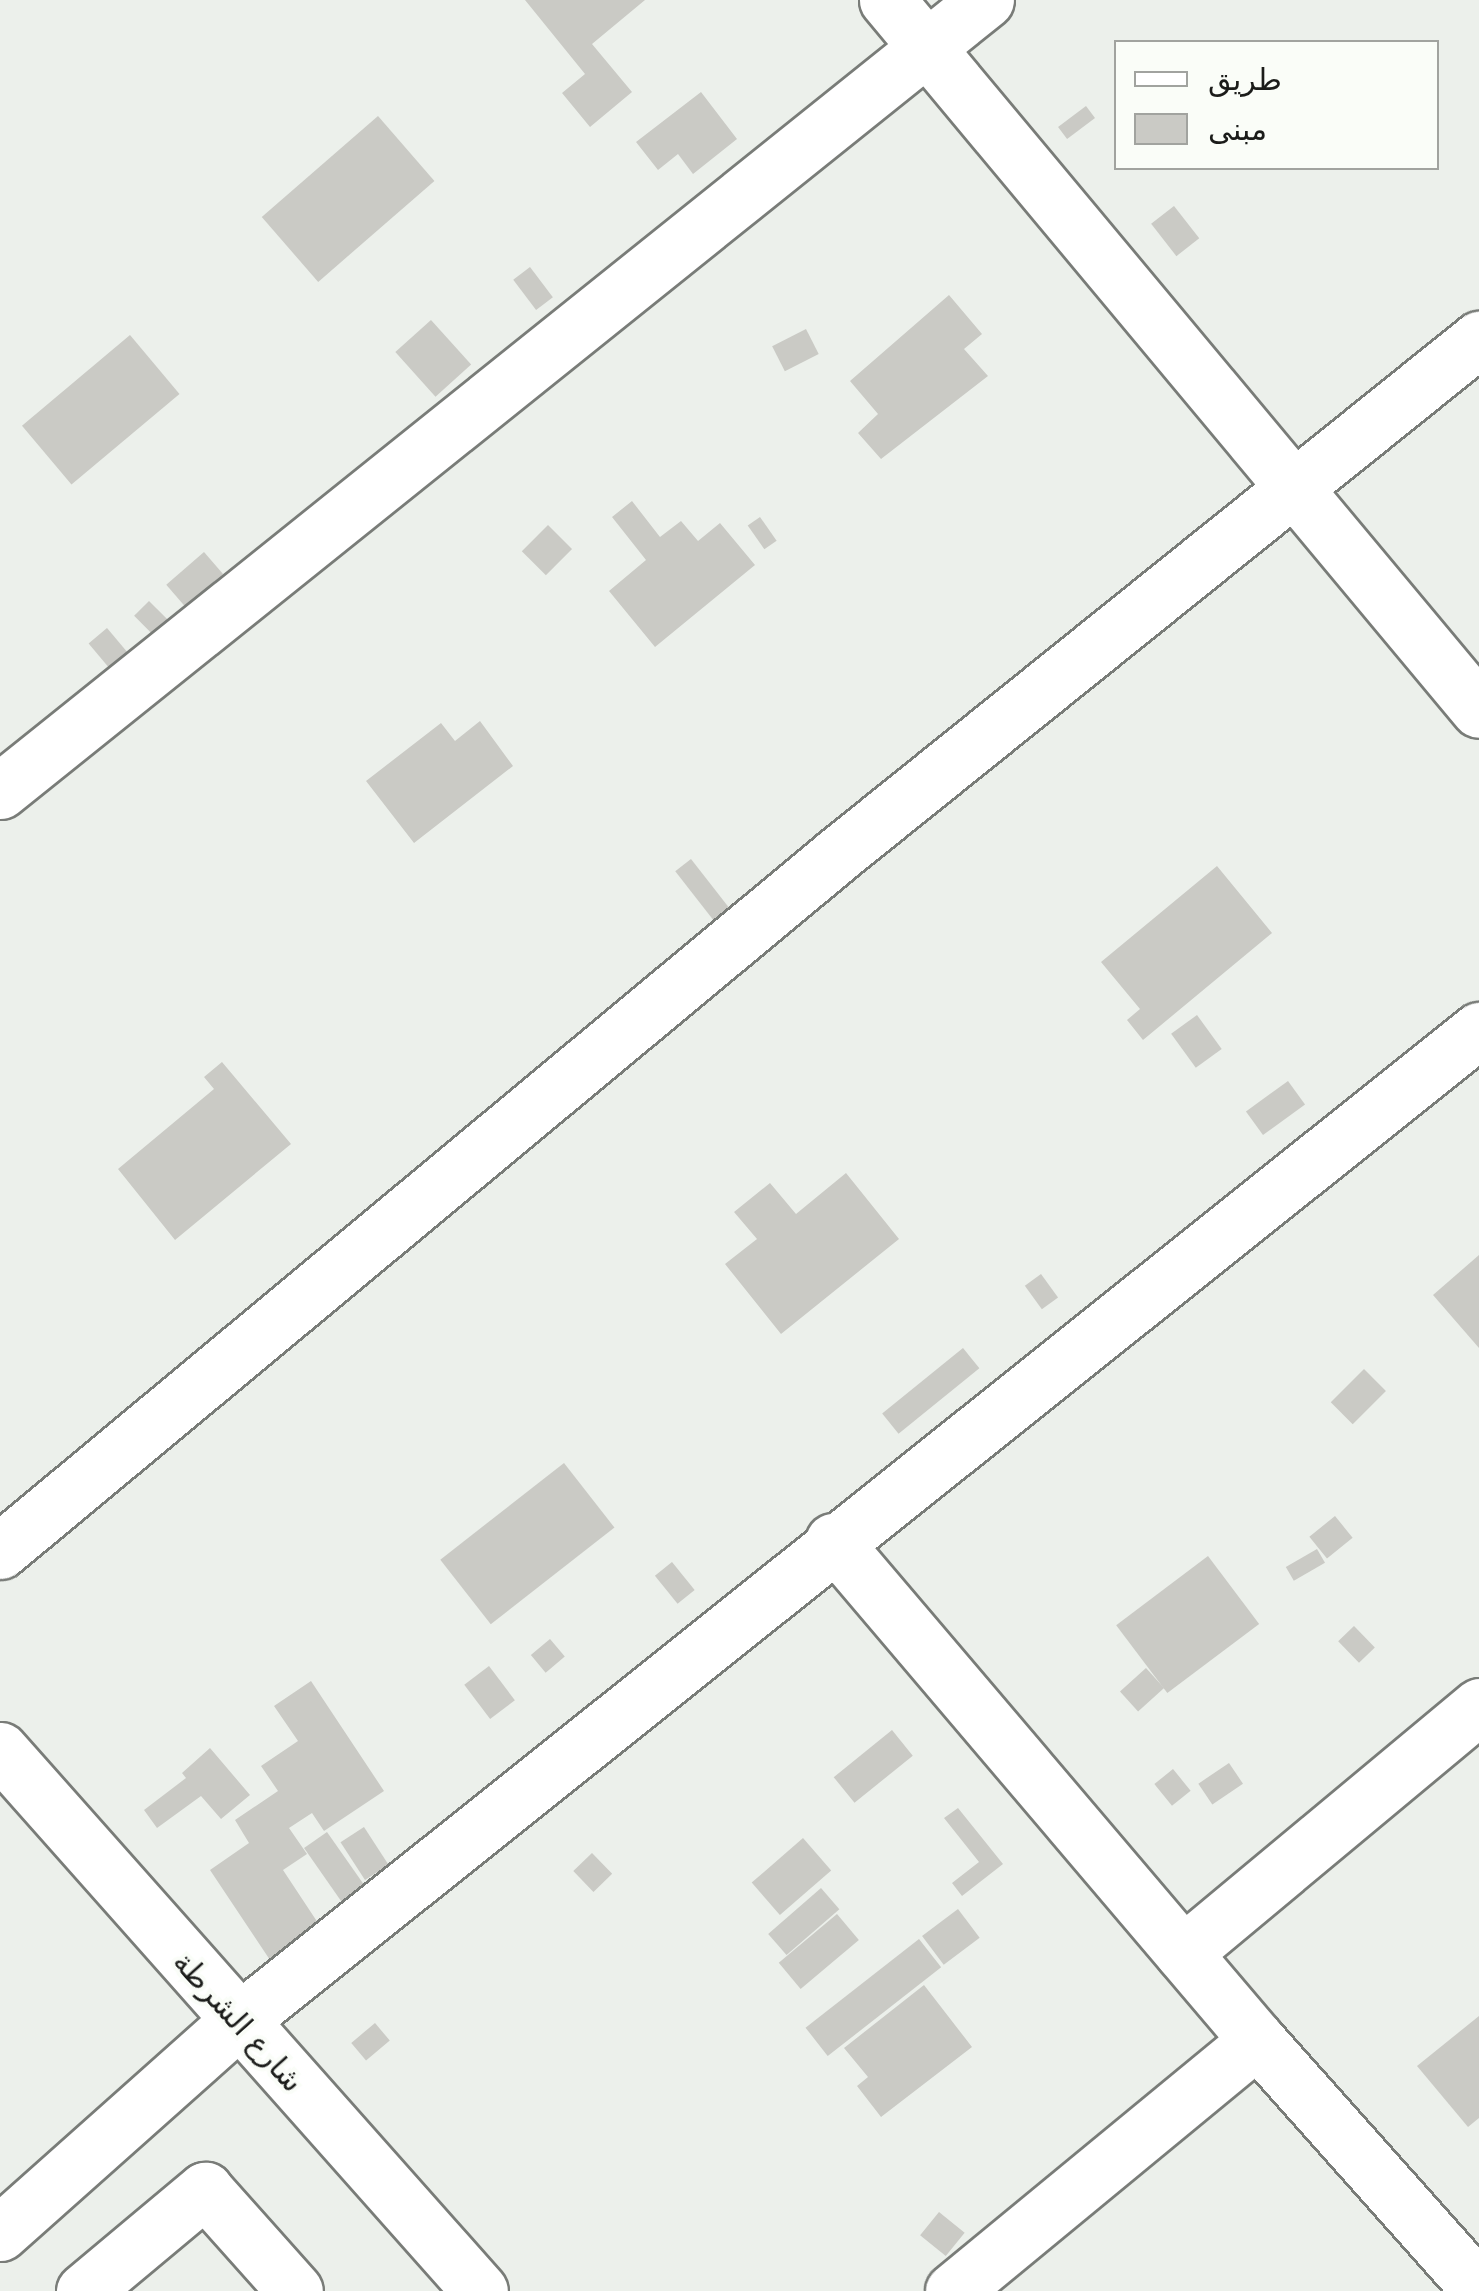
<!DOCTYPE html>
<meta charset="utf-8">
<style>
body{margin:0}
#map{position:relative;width:1479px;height:2291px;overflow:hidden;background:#ecf0eb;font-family:"DejaVu Sans",Cairo,sans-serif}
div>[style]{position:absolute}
.building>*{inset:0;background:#cacac5;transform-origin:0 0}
.roads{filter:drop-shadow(2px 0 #797c78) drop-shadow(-2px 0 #797c78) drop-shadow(0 2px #797c78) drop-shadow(0 -2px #797c78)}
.minor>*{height:55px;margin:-27.5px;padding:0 27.5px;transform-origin:27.5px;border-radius:27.5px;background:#fff}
span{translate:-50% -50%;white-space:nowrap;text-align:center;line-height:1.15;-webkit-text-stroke:8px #fafdf8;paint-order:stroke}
.street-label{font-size:30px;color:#1b1c1a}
.legend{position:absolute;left:1114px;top:40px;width:325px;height:130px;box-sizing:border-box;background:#fafdf8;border:2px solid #a1a39f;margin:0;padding:12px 18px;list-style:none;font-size:30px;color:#1b1c1a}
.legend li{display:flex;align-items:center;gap:20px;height:50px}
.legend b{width:50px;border:2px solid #a1a39f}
</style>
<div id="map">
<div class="building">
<div style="clip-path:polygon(525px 0,645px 0,592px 44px,632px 92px,590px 127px,562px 93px,585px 74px)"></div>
<div style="clip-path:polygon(701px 92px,737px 139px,693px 174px,678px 154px,658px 170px,636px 142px)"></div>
<div style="left:1086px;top:106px;width:15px;height:35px;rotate:53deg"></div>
<div style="left:378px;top:116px;width:86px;height:154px;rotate:49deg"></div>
<div style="left:1174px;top:206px;width:41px;height:29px;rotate:52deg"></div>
<div style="left:530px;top:267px;width:38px;height:21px;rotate:53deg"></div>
<div style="clip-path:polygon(949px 295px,982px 334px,964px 349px,988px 376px,881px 459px,858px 433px,878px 414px,850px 381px)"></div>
<div style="left:431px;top:320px;width:60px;height:48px;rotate:48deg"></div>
<div style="left:806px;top:329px;width:28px;height:38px;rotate:63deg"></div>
<div style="left:130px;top:335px;width:77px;height:141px;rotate:50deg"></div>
<div style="clip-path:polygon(632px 501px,660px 537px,681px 521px,698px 541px,720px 523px,755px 565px,655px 647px,609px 591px,646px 560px,612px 517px)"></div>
<div style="left:760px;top:517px;width:29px;height:15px;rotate:55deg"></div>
<div style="left:548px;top:525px;width:34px;height:37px;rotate:45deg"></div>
<div style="left:204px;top:552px;width:29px;height:50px;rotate:49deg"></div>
<div style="left:149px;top:601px;width:27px;height:21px;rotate:45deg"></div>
<div style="left:107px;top:628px;width:34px;height:24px;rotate:50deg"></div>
<div style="clip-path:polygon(480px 721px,513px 766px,414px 843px,366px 781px,441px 723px,455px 741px)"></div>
<div style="left:691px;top:859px;width:71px;height:20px;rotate:52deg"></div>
<div style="clip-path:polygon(1217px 866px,1272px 933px,1143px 1040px,1127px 1020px,1140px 1009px,1101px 962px)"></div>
<div style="left:1197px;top:1015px;width:42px;height:32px;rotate:54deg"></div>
<div style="clip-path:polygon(222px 1062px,291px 1144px,175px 1240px,118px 1169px,214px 1089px,204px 1077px)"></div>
<div style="left:1288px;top:1081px;width:29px;height:52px;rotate:54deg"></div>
<div style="clip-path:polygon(846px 1173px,899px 1239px,781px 1334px,725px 1264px,757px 1239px,734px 1212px,770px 1183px,796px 1214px)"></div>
<div style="clip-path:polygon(1479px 1255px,1479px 1348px,1433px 1295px)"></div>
<div style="left:1041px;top:1274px;width:29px;height:20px;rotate:54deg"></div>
<div style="left:963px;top:1348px;width:26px;height:104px;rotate:51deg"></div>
<div style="left:1364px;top:1369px;width:31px;height:47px;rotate:45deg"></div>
<div style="left:564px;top:1463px;width:82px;height:157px;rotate:52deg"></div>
<div style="left:1335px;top:1516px;width:28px;height:33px;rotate:51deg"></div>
<div style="left:1317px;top:1549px;width:16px;height:36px;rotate:60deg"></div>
<div style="left:1208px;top:1556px;width:85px;height:115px;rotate:53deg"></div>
<div style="left:672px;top:1562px;width:36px;height:22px;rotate:51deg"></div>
<div style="left:1354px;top:1626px;width:30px;height:22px;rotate:46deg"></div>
<div style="left:550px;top:1639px;width:23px;height:25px;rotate:50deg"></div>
<div style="left:489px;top:1666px;width:43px;height:31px;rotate:53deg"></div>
<div style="left:1146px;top:1668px;width:27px;height:35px;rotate:48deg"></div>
<div style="clip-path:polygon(311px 1681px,384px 1791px,324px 1831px,312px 1813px,289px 1828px,307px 1854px,283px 1870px,320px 1926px,270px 1960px,210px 1870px,249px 1843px,235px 1820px,278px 1791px,261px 1766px,298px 1741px,274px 1706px)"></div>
<div style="left:892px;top:1730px;width:33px;height:75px;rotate:51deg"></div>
<div style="clip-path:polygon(210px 1748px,250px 1795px,221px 1819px,201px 1796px,157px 1828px,144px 1810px,186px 1778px,182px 1773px)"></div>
<div style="left:1229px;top:1763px;width:25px;height:37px;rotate:56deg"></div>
<div style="left:1173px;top:1769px;width:28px;height:24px;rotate:51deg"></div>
<div style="clip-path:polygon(958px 1808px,1003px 1864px,962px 1896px,952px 1883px,979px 1862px,944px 1818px)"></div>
<div style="left:364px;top:1827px;width:45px;height:28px;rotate:57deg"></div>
<div style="left:327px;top:1832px;width:70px;height:28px;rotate:55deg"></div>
<div style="left:803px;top:1838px;width:43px;height:68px;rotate:49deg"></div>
<div style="left:592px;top:1853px;width:29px;height:26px;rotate:46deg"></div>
<div style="left:821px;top:1888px;width:28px;height:70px;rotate:49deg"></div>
<div style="left:958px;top:1909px;width:36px;height:45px;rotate:53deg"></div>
<div style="left:837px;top:1914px;width:34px;height:76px;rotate:50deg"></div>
<div style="left:919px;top:1939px;width:36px;height:144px;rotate:52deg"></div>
<div style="clip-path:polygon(924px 1985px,972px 2047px,881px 2117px,857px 2086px,868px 2077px,844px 2048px)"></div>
<div style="clip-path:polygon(1479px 2016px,1479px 2118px,1468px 2127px,1417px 2066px)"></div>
<div style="left:375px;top:2023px;width:23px;height:31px;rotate:50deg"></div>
<div style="left:939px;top:2212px;width:33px;height:30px;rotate:39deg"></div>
</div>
<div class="roads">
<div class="minor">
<div style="left:887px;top:0;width:924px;rotate:50.18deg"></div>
<div style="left:0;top:791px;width:1264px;rotate:-38.74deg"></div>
<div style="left:833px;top:1541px;width:655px;rotate:49.65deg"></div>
<div style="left:1257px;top:2040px;width:334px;rotate:48.3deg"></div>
<div style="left:0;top:1551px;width:1089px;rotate:-39.74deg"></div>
<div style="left:837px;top:855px;width:824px;rotate:-38.79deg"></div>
<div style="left:0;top:1750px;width:723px;rotate:48.42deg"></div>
<div style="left:1183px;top:1953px;width:386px;rotate:-39.8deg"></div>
<div style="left:0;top:2233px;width:316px;rotate:-41.7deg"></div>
<div style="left:236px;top:2023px;width:1591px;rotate:-38.62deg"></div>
<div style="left:84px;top:2291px;width:158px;rotate:-39.9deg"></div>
<div style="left:205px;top:2190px;width:135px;rotate:48.3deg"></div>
<div style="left:953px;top:2291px;width:394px;rotate:-39.5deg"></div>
</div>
</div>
<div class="street-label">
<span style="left:238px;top:2022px;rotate:48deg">شارع الشرطة</span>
</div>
<ul class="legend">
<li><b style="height:12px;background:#fff"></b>طريق</li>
<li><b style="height:28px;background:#cacac5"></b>مبنى</li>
</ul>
</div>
